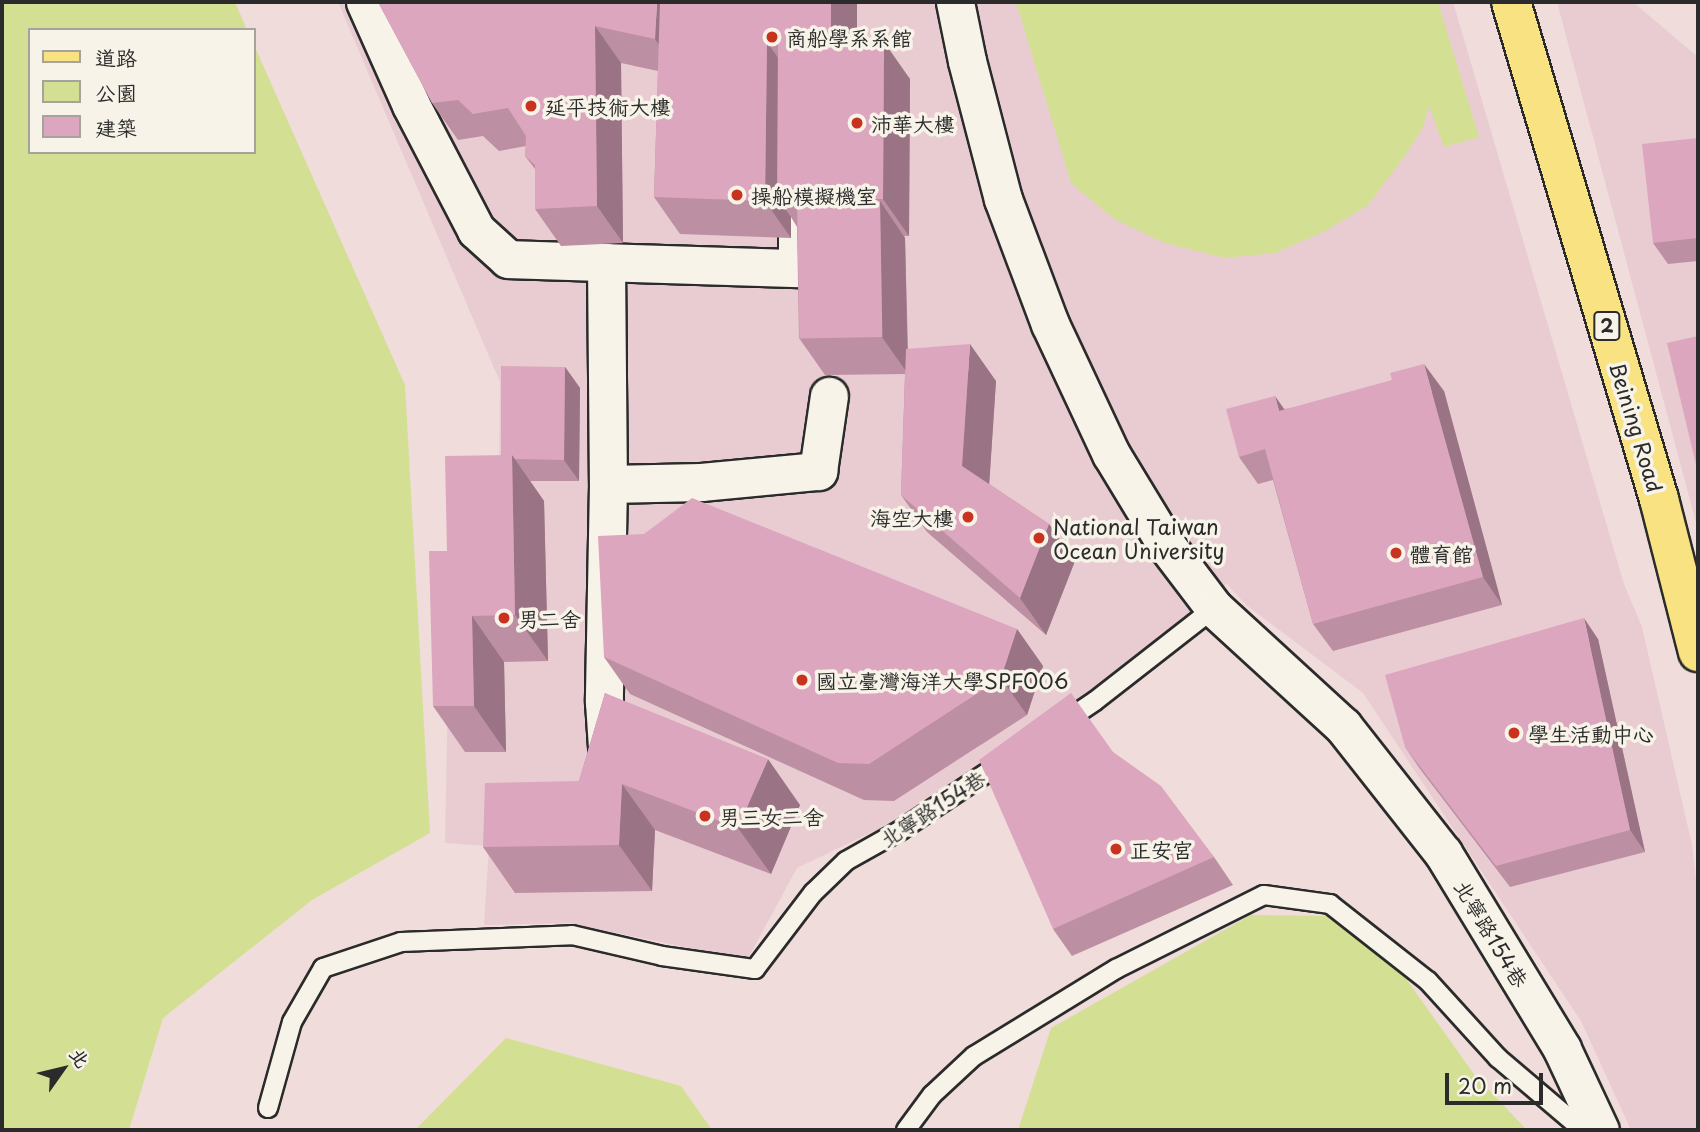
<!DOCTYPE html>
<meta charset="utf-8">
<style>
body{margin:0}
#map{position:relative;width:1700px;height:1132px;overflow:hidden;background:#efdcdb;font-family:"Playpen Sans","LXGW WenKai TC",sans-serif}
div>[style]{position:absolute}
.built>*{inset:0;background:#e9ccd2}
.green>*{inset:0;background:#d3e093}
.roads{filter:drop-shadow(2px 0 #2b2b2b) drop-shadow(-2px 0 #2b2b2b) drop-shadow(0 2px #2b2b2b) drop-shadow(0 -2px #2b2b2b)}
.lane>*{height:18px;margin:-9px;padding:0 9px;transform-origin:9px;border-radius:9px;background:#f7f3e8}
.street>*{height:37px;margin:-18.5px;padding:0 18.5px;transform-origin:18.5px;border-radius:18.5px;background:#f7f3e8}
.primary>*{height:38px;margin:-19px;padding:0 19px;transform-origin:19px;border-radius:19px;background:#f8e281}
.wall>*{inset:0;background:#bd8fa3}
.shaded-wall>*{inset:0;background:#9a7485}
.building>*{inset:0;background:#dca6be;transform-origin:0 0}
.dots>*{width:19px;height:19px;translate:-50% -50%;box-sizing:border-box;border:4px solid #f7f3e8;border-radius:50%}
span{translate:-50% -50%;white-space:nowrap;text-align:center;line-height:1.15;-webkit-text-stroke:7px #f7f3e8;paint-order:stroke}
.shield-label span{padding:2px 5px;background:#f7f3e8;border:2px solid;border-radius:5px;-webkit-text-stroke-width:0}
.shield-label{font-size:19px;color:#2b2b2b;font-weight:700}
.poi-label{font-size:21px;color:#2b2b2b}
.left{translate:0 -50%;text-align:left}
.right{translate:-100% -50%;text-align:right}
.street-label{font-size:21px;color:#2b2b2b}
.frame{position:absolute;inset:0;border:4px solid #2b2b2b;pointer-events:none}
.legend{position:absolute;left:28px;top:28px;width:228px;height:126px;box-sizing:border-box;background:#f7f3e8;border:2px solid #a5a39c;margin:0;padding:9px 12px;list-style:none;font-size:21px;color:#2b2b2b}
.legend li{display:flex;align-items:center;gap:14px;height:35px}
.legend b{width:35px;border:2px solid #a5a39c}
.north{position:absolute;left:28px;top:1034px;width:70px;height:70px;-webkit-text-stroke:5px #f7f3e8;paint-order:stroke;rotate:56deg;font-size:19px;font-weight:700;line-height:28px;text-align:center;color:#2b2b2b}
.north::after{content:'';display:block;margin:auto;width:24px;height:32px;background:#2b2b2b;clip-path:polygon(50% 0,100% 100%,50% 72%,0 100%)}
.scale{position:absolute;left:1445px;top:1073px;width:98px;height:32px;box-sizing:border-box;border:4px solid #2b2b2b;border-top:0;padding-left:9px;font-size:21px;line-height:24px;white-space:nowrap;color:#2b2b2b;-webkit-text-stroke:5px #f7f3e8;paint-order:stroke}
</style>
<div id="map">
<div class="built">
<div style="clip-path:polygon(338px 2px,1453px 2px,1624px 584px,1642px 627px,1692px 845px,1698px 900px,1698px 1130px,1631px 1130px,1581px 1021px,1363px 693px,1246px 605px,1227px 584px,1069px 707px,893px 822px,797px 868px,747px 960px,569px 923px,484px 925px,489px 846px,445px 843px,450px 586px,499px 473px,500px 382px)"></div>
<div style="clip-path:polygon(1557px 2px,1633px 2px,1698px 57px,1698px 530px)"></div>
</div>
<div class="green">
<div style="clip-path:polygon(2px 2px,235px 2px,247px 30px,30px 30px,30px 152px,254px 152px,254px 45px,405px 385px,430px 833px,312px 900px,163px 1018px,129px 1130px,2px 1130px)"></div>
<div style="clip-path:polygon(1016px 2px,1438px 2px,1479px 137px,1444px 147px,1429px 106px,1423px 127px,1407px 153px,1367px 206px,1325px 231px,1275px 253px,1225px 258px,1165px 243px,1114px 219px,1071px 183px)"></div>
<div style="clip-path:polygon(1251px 915px,1329px 916px,1390px 956px,1473px 1073px,1527px 1130px,1018px 1130px,1051px 1028px)"></div>
<div style="clip-path:polygon(506px 1038px,681px 1086px,712px 1130px,415px 1130px)"></div>
</div>
<div class="roads">
<div class="lane">
<div style="left:1064px;top:722px;width:37px;rotate:-34deg"></div>
<div style="left:1095px;top:701px;width:151px;rotate:-38deg"></div>
<div style="left:268px;top:1108px;width:89px;rotate:-74.4deg"></div>
<div style="left:292px;top:1022px;width:62px;rotate:-60.1deg"></div>
<div style="left:323px;top:968px;width:82px;rotate:-18.4deg"></div>
<div style="left:401px;top:942px;width:171px;rotate:-2.3deg"></div>
<div style="left:572px;top:935px;width:92px;rotate:13.1deg"></div>
<div style="left:662px;top:956px;width:94px;rotate:8deg"></div>
<div style="left:755px;top:969px;width:96px;rotate:-52.7deg"></div>
<div style="left:813px;top:893px;width:46px;rotate:-44.1deg"></div>
<div style="left:846px;top:861px;width:63px;rotate:-29.4deg"></div>
<div style="left:901px;top:830px;width:123px;rotate:-33.7deg"></div>
<div style="left:906px;top:1130px;width:44px;rotate:-53.4deg"></div>
<div style="left:932px;top:1095px;width:57px;rotate:-42.9deg"></div>
<div style="left:974px;top:1056px;width:167px;rotate:-31.5deg"></div>
<div style="left:1116px;top:969px;width:165px;rotate:-26.6deg"></div>
<div style="left:1264px;top:895px;width:67px;rotate:7.8deg"></div>
<div style="left:1330px;top:904px;width:125px;rotate:38.2deg"></div>
<div style="left:1428px;top:981px;width:104px;rotate:47.7deg"></div>
<div style="left:1498px;top:1058px;width:111px;rotate:40.3deg"></div>
</div>
<div class="street">
<div style="left:365px;top:2px;width:113px;rotate:65.9deg"></div>
<div style="left:411px;top:105px;width:141px;rotate:62.5deg"></div>
<div style="left:476px;top:230px;width:43px;rotate:42.2deg"></div>
<div style="left:508px;top:259px;width:289px;rotate:1.8deg"></div>
<div style="left:797px;top:268px;width:91px;rotate:-90deg"></div>
<div style="left:955px;top:2px;width:60px;rotate:78.5deg"></div>
<div style="left:967px;top:61px;width:143px;rotate:75.4deg"></div>
<div style="left:1003px;top:199px;width:134px;rotate:69.4deg"></div>
<div style="left:1050px;top:324px;width:144px;rotate:64.9deg"></div>
<div style="left:1111px;top:454px;width:108px;rotate:58.7deg"></div>
<div style="left:1167px;top:546px;width:78px;rotate:52.8deg"></div>
<div style="left:1214px;top:608px;width:175px;rotate:42.5deg"></div>
<div style="left:1343px;top:726px;width:162px;rotate:51.8deg"></div>
<div style="left:1443px;top:853px;width:229px;rotate:58.7deg"></div>
<div style="left:1562px;top:1049px;width:89px;rotate:64.9deg"></div>
<div style="left:606px;top:262px;width:222px;rotate:89.5deg"></div>
<div style="left:608px;top:484px;width:218px;rotate:91.1deg"></div>
<div style="left:604px;top:702px;width:45px;rotate:86.2deg"></div>
<div style="left:608px;top:484px;width:93px;rotate:-1.2deg"></div>
<div style="left:701px;top:482px;width:118px;rotate:-5.4deg"></div>
<div style="left:818px;top:471px;width:76px;rotate:-81.7deg"></div>
</div>
<div class="primary">
<div style="left:1511px;top:2px;width:519px;rotate:73.42deg"></div>
<div style="left:1659px;top:499px;width:158px;rotate:75.7deg"></div>
</div>
</div>
<div class="wall">
<div style="clip-path:polygon(378px 2px,857px 42px,910px 79px,909px 236px,904px 236px,905px 238px,908px 349px,996px 381px,989px 484px,1049px 524px,1075px 561px,1046px 635px,927px 532px,901px 495px,905px 374px,825px 375px,799px 338px,797px 227px,791px 217px,791px 238px,680px 234px,654px 197px,658px 71px,621px 63px,623px 243px,561px 246px,535px 209px,535px 169px,525px 156px,526px 146px,499px 151px,483px 136px,458px 140px,432px 103px)"></div>
<div style="clip-path:polygon(1698px 138px,1698px 261px,1668px 264px,1653px 243px)"></div>
<div style="clip-path:polygon(565px 367px,580px 388px,579px 481px,530px 481px,544px 501px,548px 661px,504px 662px,506px 752px,465px 752px,433px 706px,447px 551px,501px 455px)"></div>
<div style="clip-path:polygon(1444px 391px,1502px 605px,1333px 651px,1313px 624px,1273px 480px,1258px 484px,1239px 457px,1284px 409px)"></div>
<div style="clip-path:polygon(1017px 629px,1043px 666px,1027px 715px,894px 801px,864px 800px,630px 694px,604px 657px)"></div>
<div style="clip-path:polygon(1598px 639px,1645px 852px,1510px 887px,1420px 769px,1405px 747px)"></div>
<div style="clip-path:polygon(605px 693px,800px 805px,771px 874px,655px 830px,652px 891px,515px 893px,483px 847px,579px 781px)"></div>
<div style="clip-path:polygon(1113px 752px,1214px 857px,1233px 885px,1072px 956px,1053px 929px)"></div>
</div>
<div class="shaded-wall">
<div style="clip-path:polygon(657px 2px,675px 2px,681px 76px,655px 39px)"></div>
<div style="clip-path:polygon(831px 2px,857px 2px,857px 79px,831px 42px)"></div>
<div style="clip-path:polygon(595px 26px,621px 63px,623px 243px,597px 206px)"></div>
<div style="clip-path:polygon(767px 42px,793px 79px,777px 198px,791px 217px,791px 238px,765px 201px)"></div>
<div style="clip-path:polygon(884px 42px,910px 79px,909px 236px,883px 199px)"></div>
<div style="clip-path:polygon(880px 201px,905px 238px,908px 374px,882px 337px)"></div>
<div style="clip-path:polygon(970px 344px,996px 381px,988px 503px,962px 466px)"></div>
<div style="clip-path:polygon(1424px 364px,1444px 391px,1502px 605px,1483px 577px)"></div>
<div style="clip-path:polygon(565px 367px,580px 388px,579px 481px,564px 460px)"></div>
<div style="clip-path:polygon(1275px 396px,1294px 423px,1279px 411px)"></div>
<div style="clip-path:polygon(512px 455px,544px 501px,548px 661px,515px 615px)"></div>
<div style="clip-path:polygon(1049px 524px,1075px 561px,1046px 635px,1020px 598px)"></div>
<div style="clip-path:polygon(472px 616px,504px 662px,506px 752px,474px 706px)"></div>
<div style="clip-path:polygon(1584px 618px,1598px 639px,1645px 852px,1630px 830px)"></div>
<div style="clip-path:polygon(1017px 629px,1043px 666px,1027px 715px,1001px 678px)"></div>
<div style="clip-path:polygon(768px 759px,800px 805px,771px 874px,738px 828px)"></div>
<div style="clip-path:polygon(622px 784px,655px 830px,652px 891px,619px 845px)"></div>
</div>
<div class="building">
<div style="clip-path:polygon(378px 2px,657px 2px,655px 39px,595px 26px,597px 206px,535px 209px,535px 165px,525px 156px,526px 136px,508px 108px,473px 114px,458px 100px,432px 103px)"></div>
<div style="clip-path:polygon(660px 2px,831px 2px,831px 42px,884px 42px,883px 199px,777px 198px,778px 41px,767px 42px,765px 201px,654px 197px)"></div>
<div style="clip-path:polygon(1698px 138px,1698px 238px,1653px 243px,1642px 144px)"></div>
<div style="left:880px;top:201px;width:136px;height:83px;rotate:89deg"></div>
<div style="clip-path:polygon(1698px 336px,1698px 473px,1667px 343px)"></div>
<div style="clip-path:polygon(970px 344px,962px 466px,1049px 524px,1020px 598px,901px 495px,906px 349px)"></div>
<div style="clip-path:polygon(1424px 364px,1483px 577px,1313px 624px,1265px 449px,1239px 457px,1226px 409px,1275px 396px,1279px 411px,1392px 380px,1390px 373px)"></div>
<div style="clip-path:polygon(501px 366px,565px 367px,564px 460px,515px 459px,512px 455px,501px 455px)"></div>
<div style="clip-path:polygon(512px 455px,515px 615px,472px 616px,474px 706px,433px 706px,429px 551px,447px 551px,445px 456px)"></div>
<div style="clip-path:polygon(692px 498px,1017px 629px,1001px 678px,869px 764px,838px 763px,604px 657px,598px 536px,644px 534px)"></div>
<div style="clip-path:polygon(1584px 618px,1630px 830px,1496px 866px,1405px 747px,1385px 675px)"></div>
<div style="clip-path:polygon(605px 693px,768px 759px,738px 828px,622px 784px,619px 845px,483px 847px,485px 783px,579px 781px)"></div>
<div style="clip-path:polygon(1071px 693px,1113px 752px,1161px 786px,1214px 857px,1053px 929px,979px 760px)"></div>
</div>
<div class="dots">
<div style="left:772px;top:37px;background:#c8321e"></div>
<div style="left:531px;top:106px;background:#c8321e"></div>
<div style="left:857px;top:123px;background:#c8321e"></div>
<div style="left:737px;top:195px;background:#c8321e"></div>
<div style="left:968px;top:517px;background:#c8321e"></div>
<div style="left:1039px;top:538px;background:#c8321e"></div>
<div style="left:1396px;top:553px;background:#c8321e"></div>
<div style="left:504px;top:618px;background:#c8321e"></div>
<div style="left:802px;top:680px;background:#c8321e"></div>
<div style="left:1514px;top:733px;background:#c8321e"></div>
<div style="left:705px;top:816px;background:#c8321e"></div>
<div style="left:1116px;top:849px;background:#c8321e"></div>
</div>
<div class="shield-label">
<span style="left:1607px;top:326px">2</span>
</div>
<div class="poi-label">
<span class="left" style="left:786px;top:37px">商船學系系館</span>
<span class="left" style="left:545px;top:106px">延平技術大樓</span>
<span class="left" style="left:871px;top:123px">沛華大樓</span>
<span class="left" style="left:751px;top:195px">操船模擬機室</span>
<span class="right" style="left:954px;top:517px">海空大樓</span>
<span class="left" style="left:1053px;top:538px">National Taiwan<br>Ocean University</span>
<span class="left" style="left:1410px;top:553px">體育館</span>
<span class="left" style="left:518px;top:618px">男二舍</span>
<span class="left" style="left:816px;top:680px">國立臺灣海洋大學SPF006</span>
<span class="left" style="left:1528px;top:733px">學生活動中心</span>
<span class="left" style="left:719px;top:816px">男三女二舍</span>
<span class="left" style="left:1130px;top:849px">正安宮</span>
</div>
<div class="street-label">
<span style="left:1637px;top:427px;rotate:73deg">Beining Road</span>
<span style="left:932px;top:808px;rotate:-33deg">北寧路154巷</span>
<span style="left:1492px;top:933px;rotate:59deg">北寧路154巷</span>
</div>
<div class="frame"></div>
<ul class="legend">
<li><b style="height:9px;background:#f8e281"></b>道路</li>
<li><b style="height:19px;background:#d3e093"></b>公園</li>
<li><b style="height:19px;background:#dca6be"></b>建築</li>
</ul>
<div class="north">北</div>
<div class="scale">20 m</div>
</div>
